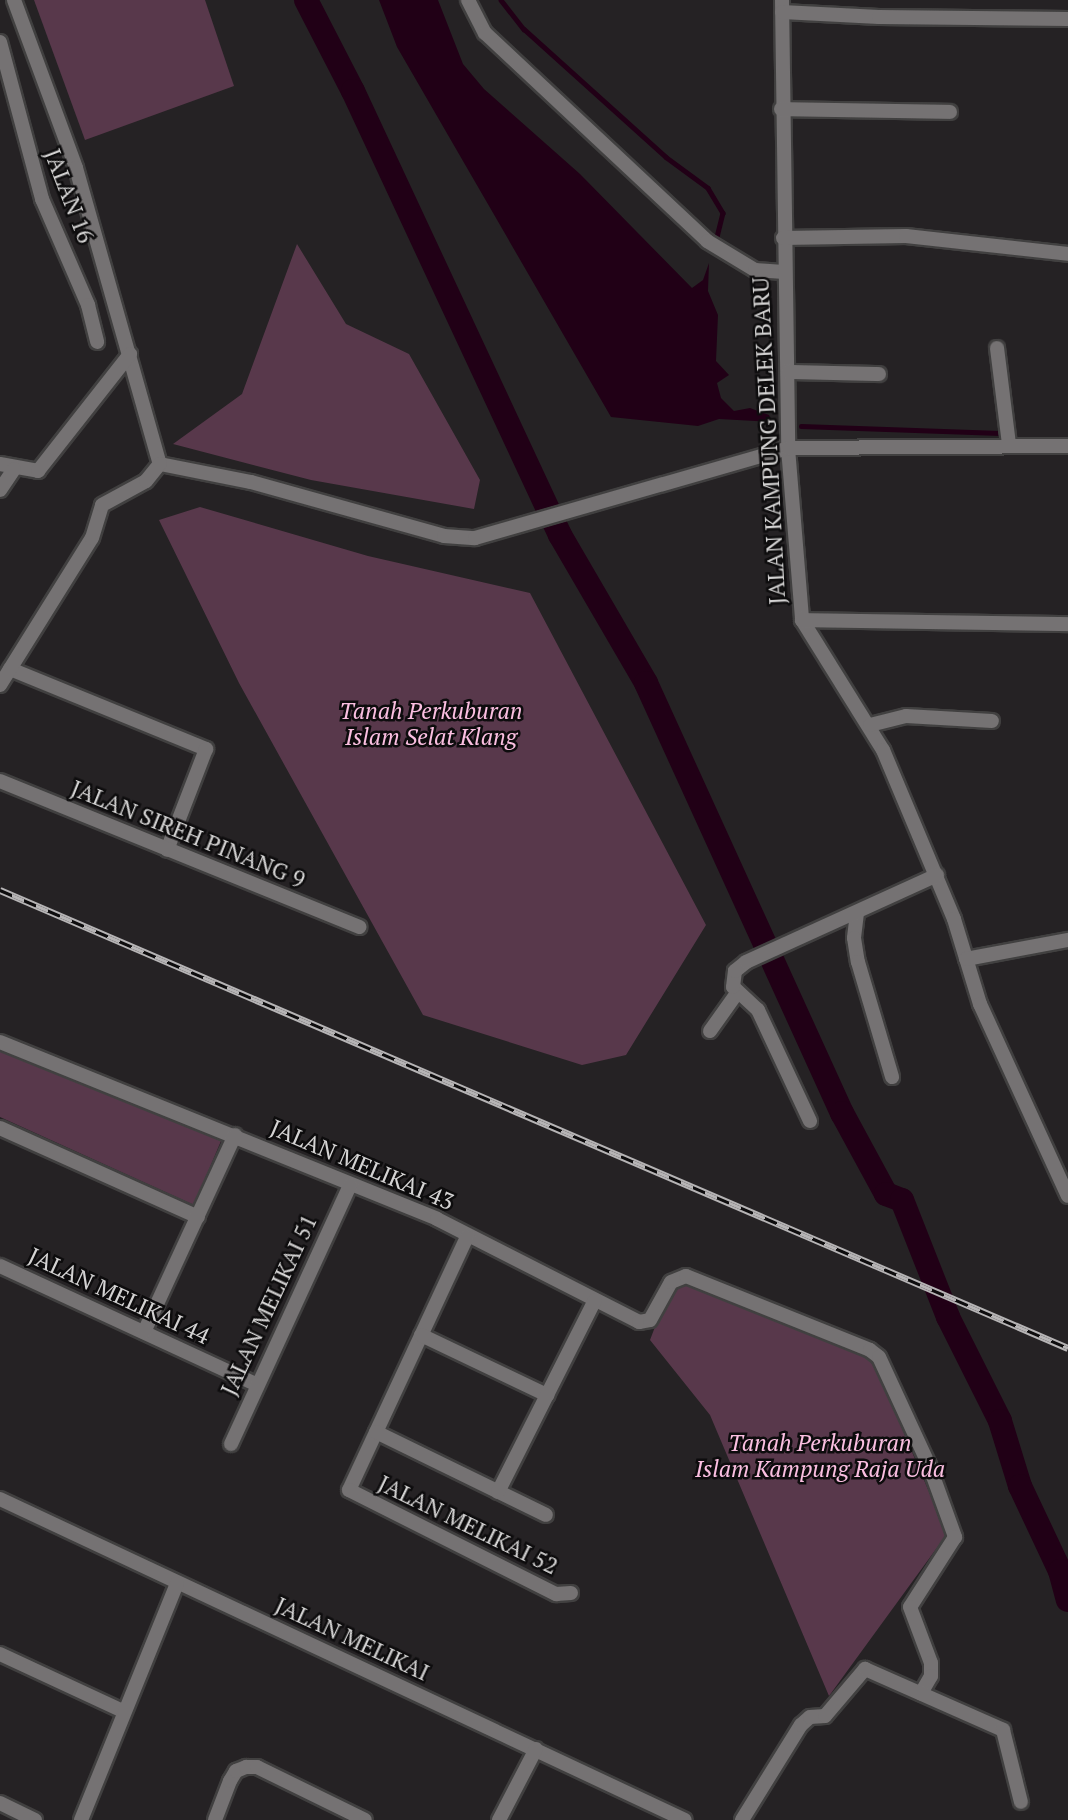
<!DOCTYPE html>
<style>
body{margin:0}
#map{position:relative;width:1068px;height:1820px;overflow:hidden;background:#252224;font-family:"PT Serif",serif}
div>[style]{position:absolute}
.green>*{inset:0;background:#58384b}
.water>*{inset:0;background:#210016}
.stream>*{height:4.5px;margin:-2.25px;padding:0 2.25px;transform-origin:2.25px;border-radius:2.25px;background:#210016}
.river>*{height:24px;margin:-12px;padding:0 12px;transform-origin:12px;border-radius:12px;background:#210016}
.roads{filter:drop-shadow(2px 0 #414040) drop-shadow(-2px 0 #414040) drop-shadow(0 2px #414040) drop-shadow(0 -2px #414040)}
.minor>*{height:14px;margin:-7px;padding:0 7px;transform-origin:7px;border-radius:7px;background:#757273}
.rail>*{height:7px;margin-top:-3.5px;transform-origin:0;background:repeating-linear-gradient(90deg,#0d0c0d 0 13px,#b6b4b5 0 26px);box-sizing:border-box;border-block:2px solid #b6b4b5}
span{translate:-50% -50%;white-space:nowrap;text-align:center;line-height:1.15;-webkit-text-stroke:5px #0d0c0d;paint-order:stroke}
.street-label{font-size:23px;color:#d4d3d3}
.park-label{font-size:23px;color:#fbbfe1;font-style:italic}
</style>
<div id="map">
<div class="green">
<div style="clip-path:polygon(34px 0,205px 0,234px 86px,85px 140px)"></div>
<div style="clip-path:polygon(297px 244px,346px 324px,409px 354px,480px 480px,474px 509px,311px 480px,173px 444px,242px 394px)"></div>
<div style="clip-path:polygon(200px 507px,368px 556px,530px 593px,706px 925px,626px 1055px,582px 1065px,423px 1015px,239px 683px,159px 520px)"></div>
<div style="clip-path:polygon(0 1048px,221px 1141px,194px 1205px,0 1117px)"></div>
<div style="clip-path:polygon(692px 1282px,872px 1358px,947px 1534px,829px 1696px,710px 1415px,650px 1340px,666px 1298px,677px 1284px)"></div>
</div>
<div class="water">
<div style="clip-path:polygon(379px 0,438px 0,463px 64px,484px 89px,580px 174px,692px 288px,703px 280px,709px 263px,708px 291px,718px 315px,716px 361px,729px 375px,717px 383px,721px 398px,734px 411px,750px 408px,769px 415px,772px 422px,719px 419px,698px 426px,611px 417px,397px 47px)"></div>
</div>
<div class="stream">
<div style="left:501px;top:0;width:37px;rotate:52deg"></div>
<div style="left:524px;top:29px;width:191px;rotate:42deg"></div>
<div style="left:666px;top:157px;width:52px;rotate:36.4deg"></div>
<div style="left:708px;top:188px;width:29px;rotate:59deg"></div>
<div style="left:723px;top:213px;width:25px;rotate:104deg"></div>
<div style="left:801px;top:426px;width:199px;rotate:2deg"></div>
</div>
<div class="river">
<div style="left:306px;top:0;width:102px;rotate:62.7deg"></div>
<div style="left:353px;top:91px;width:490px;rotate:65deg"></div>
<div style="left:560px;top:535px;width:171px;rotate:59.8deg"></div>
<div style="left:646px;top:683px;width:473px;rotate:65.5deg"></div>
<div style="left:842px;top:1113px;width:92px;rotate:61.5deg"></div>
<div style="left:886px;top:1194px;width:17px;rotate:21deg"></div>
<div style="left:902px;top:1200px;width:126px;rotate:68.5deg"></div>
<div style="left:948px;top:1317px;width:116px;rotate:63.4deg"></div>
<div style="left:1000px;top:1421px;width:68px;rotate:72.9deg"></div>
<div style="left:1020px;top:1486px;width:94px;rotate:64.8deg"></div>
<div style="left:1060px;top:1571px;width:30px;rotate:75deg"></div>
</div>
<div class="roads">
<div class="minor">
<div style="left:14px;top:0;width:179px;rotate:69.7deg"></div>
<div style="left:76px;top:168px;width:308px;rotate:74.2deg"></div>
<div style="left:468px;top:0;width:37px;rotate:63deg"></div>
<div style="left:485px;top:33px;width:304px;rotate:43.1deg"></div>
<div style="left:707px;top:241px;width:56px;rotate:31.1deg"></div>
<div style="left:755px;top:270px;width:29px;rotate:4deg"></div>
<div style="left:782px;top:0;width:448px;rotate:89.2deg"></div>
<div style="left:788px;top:448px;width:173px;rotate:85.3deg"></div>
<div style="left:802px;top:620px;width:153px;rotate:58.1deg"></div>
<div style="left:883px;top:750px;width:183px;rotate:67.2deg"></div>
<div style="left:954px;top:919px;width:89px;rotate:73deg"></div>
<div style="left:980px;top:1004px;width:211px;rotate:65.4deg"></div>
<div style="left:782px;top:12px;width:97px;rotate:3deg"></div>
<div style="left:879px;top:17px;width:189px;rotate:0.6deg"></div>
<div style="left:0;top:42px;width:163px;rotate:75deg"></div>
<div style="left:42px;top:199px;width:116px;rotate:66.5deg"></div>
<div style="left:88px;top:305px;width:38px;rotate:76deg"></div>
<div style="left:781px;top:109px;width:169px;rotate:1deg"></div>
<div style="left:783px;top:238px;width:123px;rotate:-0.9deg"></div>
<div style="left:906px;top:236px;width:163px;rotate:6.3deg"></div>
<div style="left:997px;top:348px;width:98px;rotate:82.9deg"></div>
<div style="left:788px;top:372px;width:91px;rotate:1.3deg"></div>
<div style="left:0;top:464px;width:39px;rotate:10deg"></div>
<div style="left:38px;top:471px;width:149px;rotate:-51.8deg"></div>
<div style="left:160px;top:464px;width:93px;rotate:11.2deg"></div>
<div style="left:251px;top:482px;width:200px;rotate:15.6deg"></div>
<div style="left:444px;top:536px;width:31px;rotate:4deg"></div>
<div style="left:475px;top:538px;width:326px;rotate:-16deg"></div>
<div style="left:788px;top:448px;width:280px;rotate:-0.4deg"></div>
<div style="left:0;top:490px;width:25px;rotate:-56deg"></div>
<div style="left:802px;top:620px;width:266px;rotate:0.9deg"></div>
<div style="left:10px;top:669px;width:212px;rotate:22.2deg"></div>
<div style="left:206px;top:749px;width:108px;rotate:111.1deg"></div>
<div style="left:0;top:685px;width:173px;rotate:-58deg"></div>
<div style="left:92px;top:538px;width:34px;rotate:-73deg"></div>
<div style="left:102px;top:505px;width:50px;rotate:-28.6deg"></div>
<div style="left:146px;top:481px;width:22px;rotate:-51deg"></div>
<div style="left:870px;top:725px;width:37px;rotate:-14deg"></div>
<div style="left:906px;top:716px;width:86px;rotate:3.3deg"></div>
<div style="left:0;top:781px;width:388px;rotate:22.1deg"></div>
<div style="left:857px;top:913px;width:25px;rotate:97deg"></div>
<div style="left:854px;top:938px;width:24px;rotate:81deg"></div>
<div style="left:858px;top:962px;width:120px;rotate:73.5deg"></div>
<div style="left:966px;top:959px;width:104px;rotate:-10.6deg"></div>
<div style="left:710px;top:1031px;width:47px;rotate:-54.6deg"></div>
<div style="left:0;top:1042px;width:471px;rotate:22deg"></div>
<div style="left:437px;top:1219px;width:227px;rotate:27deg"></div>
<div style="left:639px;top:1322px;width:11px;rotate:-10deg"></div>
<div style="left:650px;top:1320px;width:43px;rotate:-61.1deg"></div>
<div style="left:671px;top:1282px;width:16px;rotate:-22deg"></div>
<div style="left:686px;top:1276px;width:198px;rotate:21.9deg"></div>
<div style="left:870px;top:1350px;width:11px;rotate:38deg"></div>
<div style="left:879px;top:1357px;width:119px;rotate:65.2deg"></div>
<div style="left:929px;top:1465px;width:77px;rotate:70.1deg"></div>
<div style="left:955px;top:1537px;width:83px;rotate:122.7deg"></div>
<div style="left:910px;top:1607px;width:60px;rotate:69.4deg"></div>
<div style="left:931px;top:1663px;width:13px;rotate:90deg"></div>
<div style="left:931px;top:1676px;width:20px;rotate:120deg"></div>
<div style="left:810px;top:1121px;width:123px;rotate:-115.1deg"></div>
<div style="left:758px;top:1010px;width:34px;rotate:-137deg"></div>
<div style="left:733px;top:987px;width:16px;rotate:-83deg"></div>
<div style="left:735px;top:971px;width:14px;rotate:-39deg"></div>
<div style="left:746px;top:962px;width:210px;rotate:-24.5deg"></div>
<div style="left:0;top:1128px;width:217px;rotate:24.2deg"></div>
<div style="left:467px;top:1237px;width:279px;rotate:115deg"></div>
<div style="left:349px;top:1490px;width:232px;rotate:26.7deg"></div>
<div style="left:556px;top:1594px;width:15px;rotate:-4deg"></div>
<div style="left:0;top:1266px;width:283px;rotate:24.8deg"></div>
<div style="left:144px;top:1332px;width:217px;rotate:-65.2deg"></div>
<div style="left:421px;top:1335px;width:140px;rotate:25.5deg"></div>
<div style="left:376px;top:1432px;width:189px;rotate:26deg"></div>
<div style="left:231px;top:1444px;width:285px;rotate:-65.3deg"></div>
<div style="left:498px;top:1492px;width:215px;rotate:-63.2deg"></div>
<div style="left:0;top:1499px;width:756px;rotate:25.11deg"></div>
<div style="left:0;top:1654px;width:136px;rotate:24.9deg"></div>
<div style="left:0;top:1803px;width:39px;rotate:26deg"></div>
<div style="left:81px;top:1820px;width:255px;rotate:-67.9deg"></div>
<div style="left:215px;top:1820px;width:42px;rotate:-69deg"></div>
<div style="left:230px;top:1781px;width:12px;rotate:-59deg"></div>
<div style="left:236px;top:1771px;width:11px;rotate:-22deg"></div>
<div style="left:246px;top:1767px;width:11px"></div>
<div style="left:257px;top:1767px;width:120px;rotate:26.1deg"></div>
<div style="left:499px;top:1820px;width:80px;rotate:-62.5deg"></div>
<div style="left:742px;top:1820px;width:112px;rotate:-58.2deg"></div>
<div style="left:801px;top:1725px;width:12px;rotate:-42deg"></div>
<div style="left:810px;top:1717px;width:15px;rotate:-4deg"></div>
<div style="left:825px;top:1716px;width:62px;rotate:-49.6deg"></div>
<div style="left:865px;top:1669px;width:151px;rotate:23.8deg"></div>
<div style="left:1003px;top:1730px;width:74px;rotate:76deg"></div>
</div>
</div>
<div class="rail">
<div style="left:0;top:890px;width:1162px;rotate:23.21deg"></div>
</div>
<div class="street-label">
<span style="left:69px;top:196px;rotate:69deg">JALAN 16</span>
<span style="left:769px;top:441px;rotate:-93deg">JALAN KAMPUNG DELEK BARU</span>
<span style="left:188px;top:834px;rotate:22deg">JALAN SIREH PINANG 9</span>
<span style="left:362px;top:1165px;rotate:23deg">JALAN MELIKAI 43</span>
<span style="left:119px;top:1296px;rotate:25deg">JALAN MELIKAI 44</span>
<span style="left:269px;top:1305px;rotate:-65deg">JALAN MELIKAI 51</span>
<span style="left:468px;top:1525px;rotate:26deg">JALAN MELIKAI 52</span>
<span style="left:352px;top:1639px;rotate:25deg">JALAN MELIKAI</span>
</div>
<div class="park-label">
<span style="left:431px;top:724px">Tanah Perkuburan<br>Islam Selat Klang</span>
<span style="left:820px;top:1456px">Tanah Perkuburan<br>Islam Kampung Raja Uda</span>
</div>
</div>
